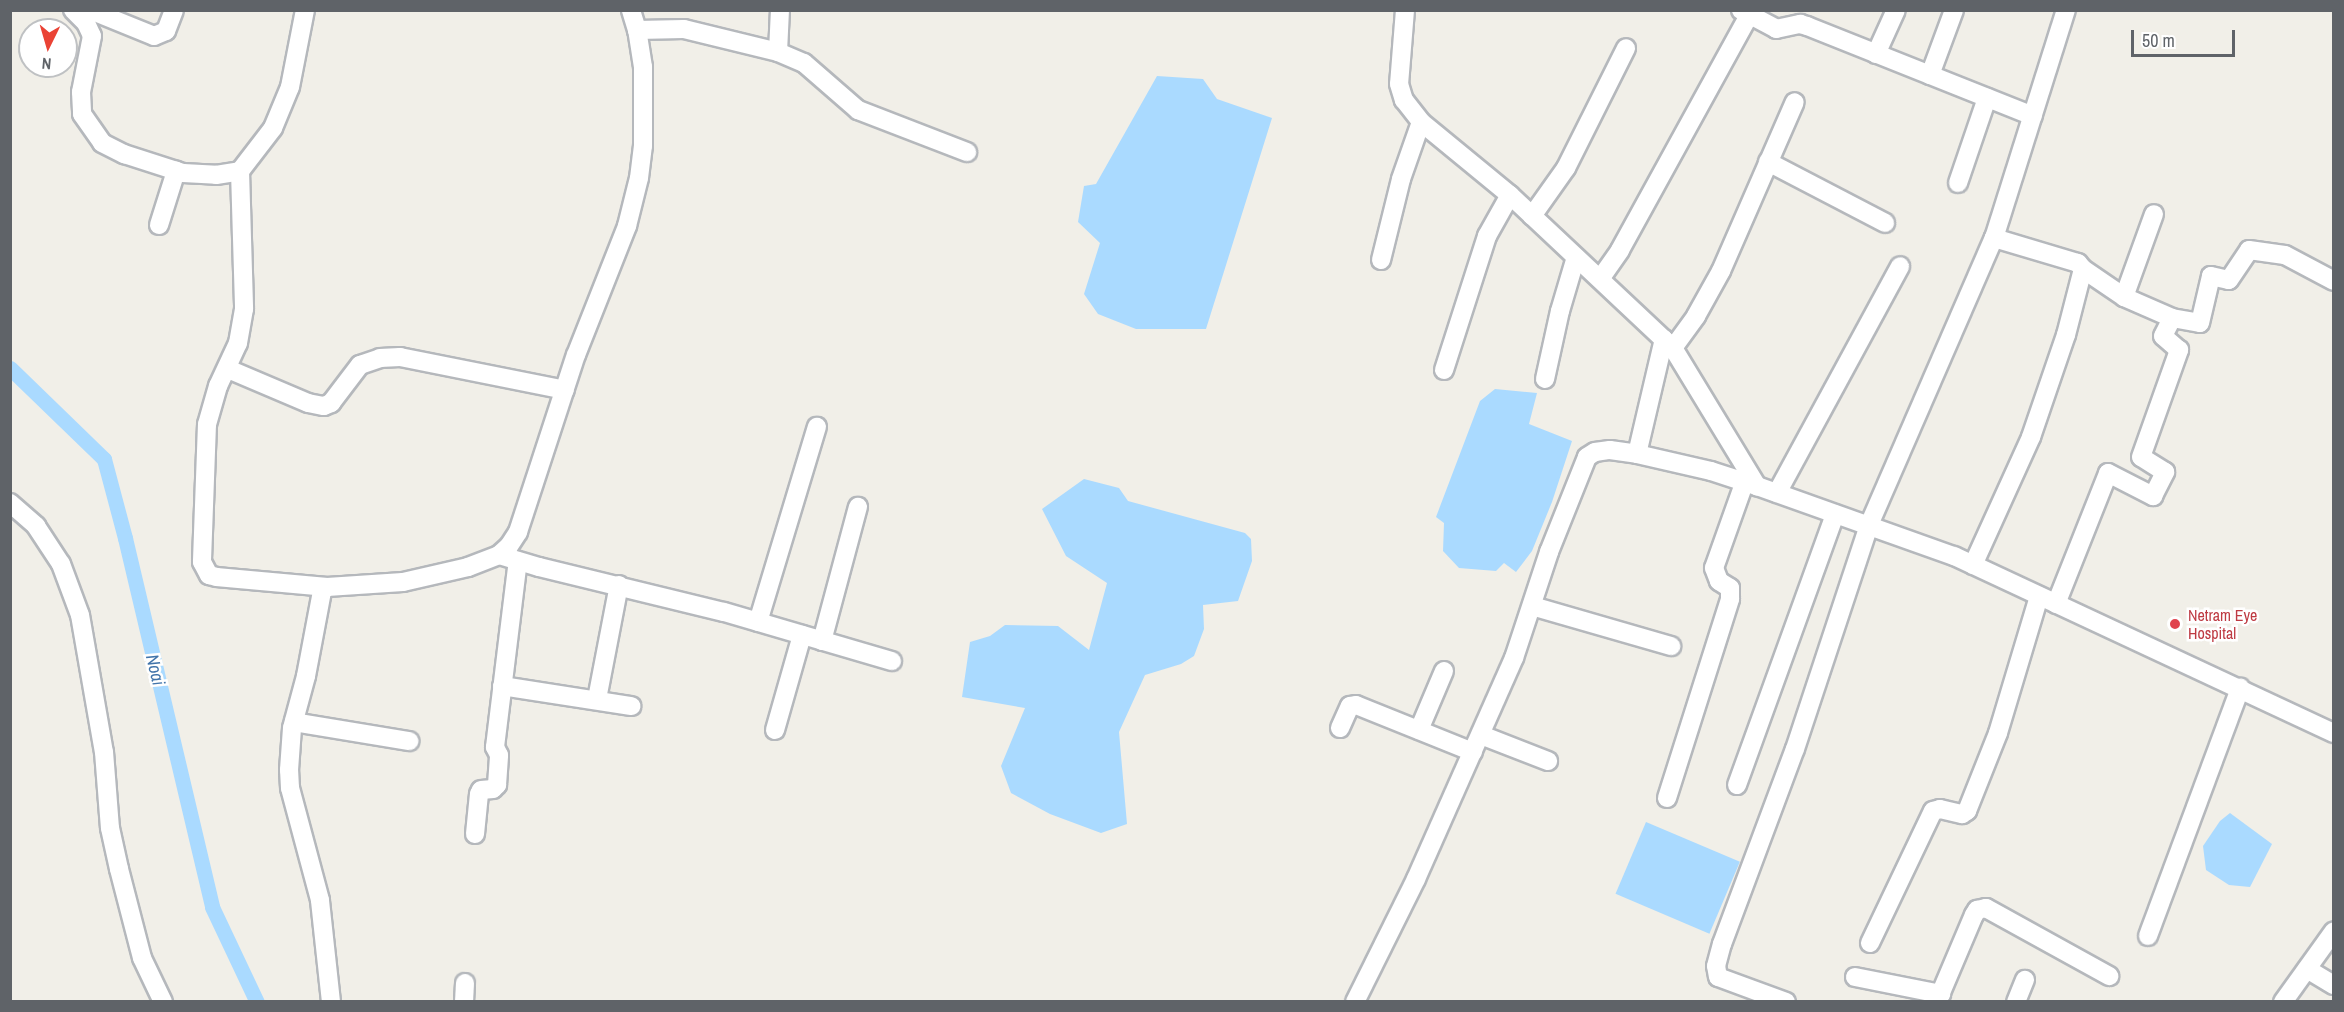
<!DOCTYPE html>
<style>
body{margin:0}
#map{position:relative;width:2344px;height:1012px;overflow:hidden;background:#f1efe8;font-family:"Archivo Narrow",sans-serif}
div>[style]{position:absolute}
.water>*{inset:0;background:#aadaff;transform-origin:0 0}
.canal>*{height:15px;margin:-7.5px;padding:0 7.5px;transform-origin:7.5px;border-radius:7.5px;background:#aadaff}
.roads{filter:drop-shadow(2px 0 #b5b8bc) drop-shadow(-2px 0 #b5b8bc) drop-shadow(0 2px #b5b8bc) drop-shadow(0 -2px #b5b8bc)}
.minor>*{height:18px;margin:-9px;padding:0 9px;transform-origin:9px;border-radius:9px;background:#fff}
.dots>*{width:16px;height:16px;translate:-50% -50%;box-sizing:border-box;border:3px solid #fff;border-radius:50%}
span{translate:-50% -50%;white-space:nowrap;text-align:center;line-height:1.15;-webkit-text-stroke:5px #fff;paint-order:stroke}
.health-label{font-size:16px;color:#be3a42}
.left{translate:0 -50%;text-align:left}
.water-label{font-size:18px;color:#4174aa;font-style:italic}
.frame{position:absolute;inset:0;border:12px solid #5f6368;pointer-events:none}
.north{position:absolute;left:18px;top:18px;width:60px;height:60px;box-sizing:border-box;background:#fff;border:2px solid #bfc1c3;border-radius:50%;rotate:185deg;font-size:16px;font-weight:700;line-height:24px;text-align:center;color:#5f6368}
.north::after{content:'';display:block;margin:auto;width:21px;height:27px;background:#ea4335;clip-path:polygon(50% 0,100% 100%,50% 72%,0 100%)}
.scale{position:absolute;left:2131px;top:30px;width:104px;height:27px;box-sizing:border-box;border:3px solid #5f6368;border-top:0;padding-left:8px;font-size:18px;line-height:21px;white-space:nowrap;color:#5f6368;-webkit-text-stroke:4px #fff;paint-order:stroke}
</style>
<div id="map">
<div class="water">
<div style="clip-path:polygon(1157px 76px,1203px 79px,1217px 99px,1272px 118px,1206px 329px,1136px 329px,1098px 314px,1084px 294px,1100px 243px,1078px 222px,1084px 186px,1096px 184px)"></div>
<div style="clip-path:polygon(1495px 389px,1537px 393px,1529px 424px,1572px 441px,1552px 502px,1532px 551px,1516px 572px,1504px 563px,1496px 571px,1459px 568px,1443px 551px,1444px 523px,1436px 517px,1480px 401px)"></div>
<div style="clip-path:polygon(1084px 479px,1119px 488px,1128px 501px,1245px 533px,1251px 539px,1252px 561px,1238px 601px,1203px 605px,1204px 629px,1194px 656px,1181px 664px,1145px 675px,1119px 732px,1127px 824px,1101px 833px,1050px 814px,1011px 793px,1001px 766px,1025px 708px,962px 697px,970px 642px,990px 636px,1005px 625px,1058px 626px,1089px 650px,1107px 583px,1066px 556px,1042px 509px)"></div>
<div style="clip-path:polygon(2230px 813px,2272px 844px,2250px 887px,2229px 885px,2206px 870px,2203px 846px,2220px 821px)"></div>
<div style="left:1646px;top:822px;width:102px;height:78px;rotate:23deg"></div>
</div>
<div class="canal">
<div style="left:10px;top:368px;width:131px;rotate:44.1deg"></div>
<div style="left:104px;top:459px;width:82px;rotate:75.1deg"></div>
<div style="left:125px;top:538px;width:379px;rotate:76.7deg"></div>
<div style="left:212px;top:907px;width:105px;rotate:64.7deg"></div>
</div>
<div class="roads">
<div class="minor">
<div style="left:73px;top:10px;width:18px;rotate:45deg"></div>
<div style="left:86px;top:23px;width:14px;rotate:65deg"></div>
<div style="left:92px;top:36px;width:57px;rotate:101.1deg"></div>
<div style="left:81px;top:92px;width:22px;rotate:87deg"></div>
<div style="left:82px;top:114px;width:35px;rotate:55deg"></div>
<div style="left:102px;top:143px;width:25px;rotate:27deg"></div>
<div style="left:124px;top:154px;width:62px;rotate:17.9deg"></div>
<div style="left:183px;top:173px;width:33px;rotate:3deg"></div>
<div style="left:216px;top:175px;width:24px;rotate:-9deg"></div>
<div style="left:240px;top:171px;width:54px;rotate:-52.5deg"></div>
<div style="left:273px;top:128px;width:44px;rotate:-67.5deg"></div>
<div style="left:290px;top:87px;width:78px;rotate:-79deg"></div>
<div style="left:90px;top:10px;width:69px;rotate:22.1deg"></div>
<div style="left:154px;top:36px;width:13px;rotate:-23deg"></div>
<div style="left:166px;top:31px;width:22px;rotate:-69deg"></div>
<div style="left:1405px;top:10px;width:74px;rotate:94.6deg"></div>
<div style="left:1399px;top:84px;width:17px;rotate:73deg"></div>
<div style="left:1404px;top:100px;width:28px;rotate:52deg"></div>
<div style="left:1421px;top:122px;width:115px;rotate:39.4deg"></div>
<div style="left:1510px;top:195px;width:224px;rotate:43.2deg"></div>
<div style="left:1673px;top:348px;width:162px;rotate:58.7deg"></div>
<div style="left:1757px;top:486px;width:209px;rotate:19.6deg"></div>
<div style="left:1954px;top:556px;width:419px;rotate:25deg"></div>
<div style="left:1741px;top:10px;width:40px;rotate:28deg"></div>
<div style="left:1776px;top:29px;width:25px;rotate:-12deg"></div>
<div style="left:1800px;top:24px;width:7px;rotate:16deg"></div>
<div style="left:1807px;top:26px;width:243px;rotate:21.7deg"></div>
<div style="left:637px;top:30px;width:47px;rotate:-1.2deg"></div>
<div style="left:684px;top:29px;width:97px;rotate:13.7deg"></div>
<div style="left:778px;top:52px;width:28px;rotate:23deg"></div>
<div style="left:804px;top:63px;width:72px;rotate:41deg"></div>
<div style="left:858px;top:110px;width:117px;rotate:21.1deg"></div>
<div style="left:778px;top:52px;width:42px;rotate:-87.3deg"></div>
<div style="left:1876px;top:54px;width:48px;rotate:-65.6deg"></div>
<div style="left:1930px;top:75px;width:69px;rotate:-69.7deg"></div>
<div style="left:1768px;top:162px;width:132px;rotate:27.5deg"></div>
<div style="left:240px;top:171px;width:138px;rotate:88.3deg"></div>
<div style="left:244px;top:309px;width:35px;rotate:100deg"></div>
<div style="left:238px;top:343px;width:47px;rotate:114.9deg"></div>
<div style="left:218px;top:386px;width:40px;rotate:106deg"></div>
<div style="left:207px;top:424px;width:138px;rotate:92.1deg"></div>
<div style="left:202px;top:562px;width:15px;rotate:62deg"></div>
<div style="left:209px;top:575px;width:8px;rotate:14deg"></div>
<div style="left:217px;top:577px;width:110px;rotate:5.2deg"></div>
<div style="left:1958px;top:183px;width:90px;rotate:-71.2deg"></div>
<div style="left:1532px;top:216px;width:59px;rotate:-54.7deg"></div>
<div style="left:1566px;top:168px;width:134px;rotate:-63.4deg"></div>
<div style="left:159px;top:225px;width:57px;rotate:-72.5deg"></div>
<div style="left:1381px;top:260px;width:83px;rotate:-76.1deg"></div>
<div style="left:1401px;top:179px;width:60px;rotate:-70.7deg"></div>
<div style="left:2083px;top:269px;width:50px;rotate:34.3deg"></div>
<div style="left:2124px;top:297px;width:52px;rotate:23.6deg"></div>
<div style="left:2172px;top:318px;width:28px;rotate:10deg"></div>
<div style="left:2200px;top:323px;width:48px;rotate:-76.8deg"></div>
<div style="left:2211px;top:276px;width:18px;rotate:13deg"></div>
<div style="left:2229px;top:280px;width:36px;rotate:-56deg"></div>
<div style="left:2249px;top:250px;width:36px;rotate:8deg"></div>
<div style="left:2285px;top:255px;width:55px;rotate:28deg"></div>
<div style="left:1600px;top:279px;width:35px;rotate:-55deg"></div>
<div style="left:1620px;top:250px;width:268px;rotate:-61.2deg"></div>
<div style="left:2124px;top:297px;width:88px;rotate:-70.1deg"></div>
<div style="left:1673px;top:348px;width:39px;rotate:-54deg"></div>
<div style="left:1696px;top:316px;width:51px;rotate:-60.9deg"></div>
<div style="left:1721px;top:271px;width:184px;rotate:-66.4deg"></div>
<div style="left:228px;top:369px;width:87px;rotate:23deg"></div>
<div style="left:308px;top:403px;width:16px;rotate:11deg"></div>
<div style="left:324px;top:406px;width:8px;rotate:-23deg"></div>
<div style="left:331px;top:403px;width:48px;rotate:-52.7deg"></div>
<div style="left:360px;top:365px;width:21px;rotate:-19deg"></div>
<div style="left:380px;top:358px;width:20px;rotate:-3deg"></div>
<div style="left:400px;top:357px;width:168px;rotate:11.3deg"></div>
<div style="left:1444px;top:370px;width:141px;rotate:-72.2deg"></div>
<div style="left:1487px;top:236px;width:47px;rotate:-60.7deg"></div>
<div style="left:1545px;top:379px;width:70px;rotate:-77.6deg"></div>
<div style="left:1560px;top:311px;width:56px;rotate:-73.5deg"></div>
<div style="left:1637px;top:454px;width:118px;rotate:-76.8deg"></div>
<div style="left:1777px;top:493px;width:258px;rotate:-61.5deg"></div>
<div style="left:10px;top:503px;width:35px;rotate:41deg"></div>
<div style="left:36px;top:526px;width:45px;rotate:56.7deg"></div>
<div style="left:61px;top:564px;width:54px;rotate:69.6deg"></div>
<div style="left:80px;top:615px;width:139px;rotate:80.1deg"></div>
<div style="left:104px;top:752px;width:76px;rotate:85.5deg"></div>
<div style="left:110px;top:828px;width:42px;rotate:77.6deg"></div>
<div style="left:119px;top:869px;width:92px;rotate:75.5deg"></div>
<div style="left:142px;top:958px;width:49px;rotate:64.5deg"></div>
<div style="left:499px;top:555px;width:42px;rotate:16.7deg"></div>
<div style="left:539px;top:567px;width:190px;rotate:13.7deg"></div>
<div style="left:724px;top:612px;width:175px;rotate:16.3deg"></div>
<div style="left:1973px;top:565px;width:141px;rotate:-65.6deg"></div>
<div style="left:2031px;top:437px;width:108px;rotate:-71.1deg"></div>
<div style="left:2066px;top:335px;width:68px;rotate:-75.6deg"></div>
<div style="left:2083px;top:269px;width:8px;rotate:-130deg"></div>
<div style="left:2078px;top:263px;width:88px;rotate:-163.4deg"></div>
<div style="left:2056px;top:604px;width:141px;rotate:-68.3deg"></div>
<div style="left:2108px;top:473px;width:51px;rotate:27.1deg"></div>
<div style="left:2153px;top:496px;width:27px;rotate:-63deg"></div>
<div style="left:2165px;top:472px;width:28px;rotate:-148deg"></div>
<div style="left:2141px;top:457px;width:114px;rotate:-70.4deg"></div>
<div style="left:2179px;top:350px;width:21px;rotate:-139deg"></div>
<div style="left:2163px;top:336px;width:20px;rotate:-63deg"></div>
<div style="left:1532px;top:606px;width:145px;rotate:16.1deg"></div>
<div style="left:758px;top:622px;width:204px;rotate:-73.2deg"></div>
<div style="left:822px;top:641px;width:139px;rotate:-75deg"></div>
<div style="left:502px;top:686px;width:131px;rotate:8.8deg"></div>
<div style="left:597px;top:699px;width:116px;rotate:-79.1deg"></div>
<div style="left:294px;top:722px;width:117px;rotate:9.4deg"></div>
<div style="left:1340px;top:728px;width:24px;rotate:-66deg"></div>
<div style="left:1350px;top:706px;width:6px;rotate:-9deg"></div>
<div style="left:1356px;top:705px;width:126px;rotate:21.9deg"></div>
<div style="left:775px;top:730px;width:99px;rotate:-74.1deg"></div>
<div style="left:1419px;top:730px;width:64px;rotate:-67deg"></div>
<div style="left:1481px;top:735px;width:72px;rotate:21.2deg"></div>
<div style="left:1737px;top:785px;width:288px;rotate:-70.1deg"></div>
<div style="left:1667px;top:798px;width:209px;rotate:-72.4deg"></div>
<div style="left:1730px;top:599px;width:11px;rotate:-90deg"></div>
<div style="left:1730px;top:588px;width:13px;rotate:-148deg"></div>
<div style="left:1719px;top:581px;width:14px;rotate:-111deg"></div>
<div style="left:1714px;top:568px;width:92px;rotate:-70.4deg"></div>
<div style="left:475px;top:834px;width:40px;rotate:-84.3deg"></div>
<div style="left:479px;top:794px;width:4px;rotate:-63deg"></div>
<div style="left:481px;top:790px;width:12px;rotate:-5deg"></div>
<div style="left:493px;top:789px;width:6px;rotate:-45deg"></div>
<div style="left:497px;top:785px;width:30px;rotate:-86deg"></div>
<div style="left:499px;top:755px;width:9px;rotate:-117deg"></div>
<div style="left:495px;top:747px;width:187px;rotate:-83deg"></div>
<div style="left:2148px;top:936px;width:265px;rotate:-69.6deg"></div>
<div style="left:1870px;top:943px;width:146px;rotate:-64.5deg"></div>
<div style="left:1933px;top:811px;width:7px;rotate:-16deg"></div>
<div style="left:1940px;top:809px;width:23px;rotate:13deg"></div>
<div style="left:1962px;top:814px;width:6px;rotate:-31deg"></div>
<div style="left:1967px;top:811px;width:84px;rotate:-68.3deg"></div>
<div style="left:1998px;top:733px;width:143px;rotate:-73.3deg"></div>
<div style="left:2307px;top:969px;width:31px;rotate:31deg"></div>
<div style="left:1855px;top:977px;width:88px;rotate:11.2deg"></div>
<div style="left:331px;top:1002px;width:103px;rotate:-96.2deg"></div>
<div style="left:320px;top:900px;width:116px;rotate:-105deg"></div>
<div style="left:290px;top:788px;width:18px;rotate:-93deg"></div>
<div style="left:289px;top:770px;width:42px;rotate:-85.9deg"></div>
<div style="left:292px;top:728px;width:54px;rotate:-74.9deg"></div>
<div style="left:306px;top:676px;width:86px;rotate:-79.3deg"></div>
<div style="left:322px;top:591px;width:6px;rotate:-39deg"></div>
<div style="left:327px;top:587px;width:76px;rotate:-3.8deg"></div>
<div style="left:403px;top:582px;width:67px;rotate:-13deg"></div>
<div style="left:468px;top:567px;width:33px;rotate:-21deg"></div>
<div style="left:499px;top:555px;width:13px;rotate:-42deg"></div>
<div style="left:509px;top:546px;width:17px;rotate:-57deg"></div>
<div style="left:518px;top:532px;width:186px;rotate:-71.9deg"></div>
<div style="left:576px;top:355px;width:139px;rotate:-68.4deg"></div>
<div style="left:627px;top:226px;width:49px;rotate:-76deg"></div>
<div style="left:639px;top:178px;width:32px;rotate:-83deg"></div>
<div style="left:643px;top:146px;width:79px;rotate:-90deg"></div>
<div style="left:643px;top:67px;width:37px;rotate:-99deg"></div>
<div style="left:637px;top:30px;width:21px;rotate:-107deg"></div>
<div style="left:464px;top:1002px;width:19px;rotate:-87deg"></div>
<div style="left:1355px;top:1002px;width:137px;rotate:-63.6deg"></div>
<div style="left:1416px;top:879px;width:242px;rotate:-66.1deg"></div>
<div style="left:1514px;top:658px;width:112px;rotate:-71.7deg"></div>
<div style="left:1549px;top:552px;width:102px;rotate:-68.2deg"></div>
<div style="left:1587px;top:457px;width:9px;rotate:-32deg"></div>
<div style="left:1595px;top:452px;width:15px;rotate:-8deg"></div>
<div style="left:1610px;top:450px;width:27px;rotate:8deg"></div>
<div style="left:1637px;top:454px;width:76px;rotate:12.9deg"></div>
<div style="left:1711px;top:471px;width:48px;rotate:18.1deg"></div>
<div style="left:1786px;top:1002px;width:72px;rotate:-159.8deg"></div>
<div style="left:1718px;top:977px;width:11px;rotate:-100deg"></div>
<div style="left:1716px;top:966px;width:23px;rotate:-75deg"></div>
<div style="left:1722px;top:944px;width:208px;rotate:-69.5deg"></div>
<div style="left:1795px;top:749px;width:236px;rotate:-71.7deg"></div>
<div style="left:1869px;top:525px;width:313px;rotate:-66.5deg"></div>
<div style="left:1994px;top:238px;width:239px;rotate:-72.5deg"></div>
<div style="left:1937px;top:1002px;width:95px;rotate:-67deg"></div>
<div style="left:1974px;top:915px;width:6px;rotate:-59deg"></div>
<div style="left:1977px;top:910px;width:9px;rotate:-13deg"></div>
<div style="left:1986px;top:908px;width:141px;rotate:28.9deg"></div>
<div style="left:2016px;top:1002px;width:24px;rotate:-68deg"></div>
<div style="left:2283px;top:1002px;width:87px;rotate:-54.3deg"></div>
</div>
</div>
<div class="dots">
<div style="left:2175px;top:624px;background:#e0444e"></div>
</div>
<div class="health-label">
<span class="left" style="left:2188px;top:624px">Netram Eye<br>Hospital</span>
</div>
<div class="water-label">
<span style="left:155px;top:670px;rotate:76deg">Noai</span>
</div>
<div class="frame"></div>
<div class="north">N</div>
<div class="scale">50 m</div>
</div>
